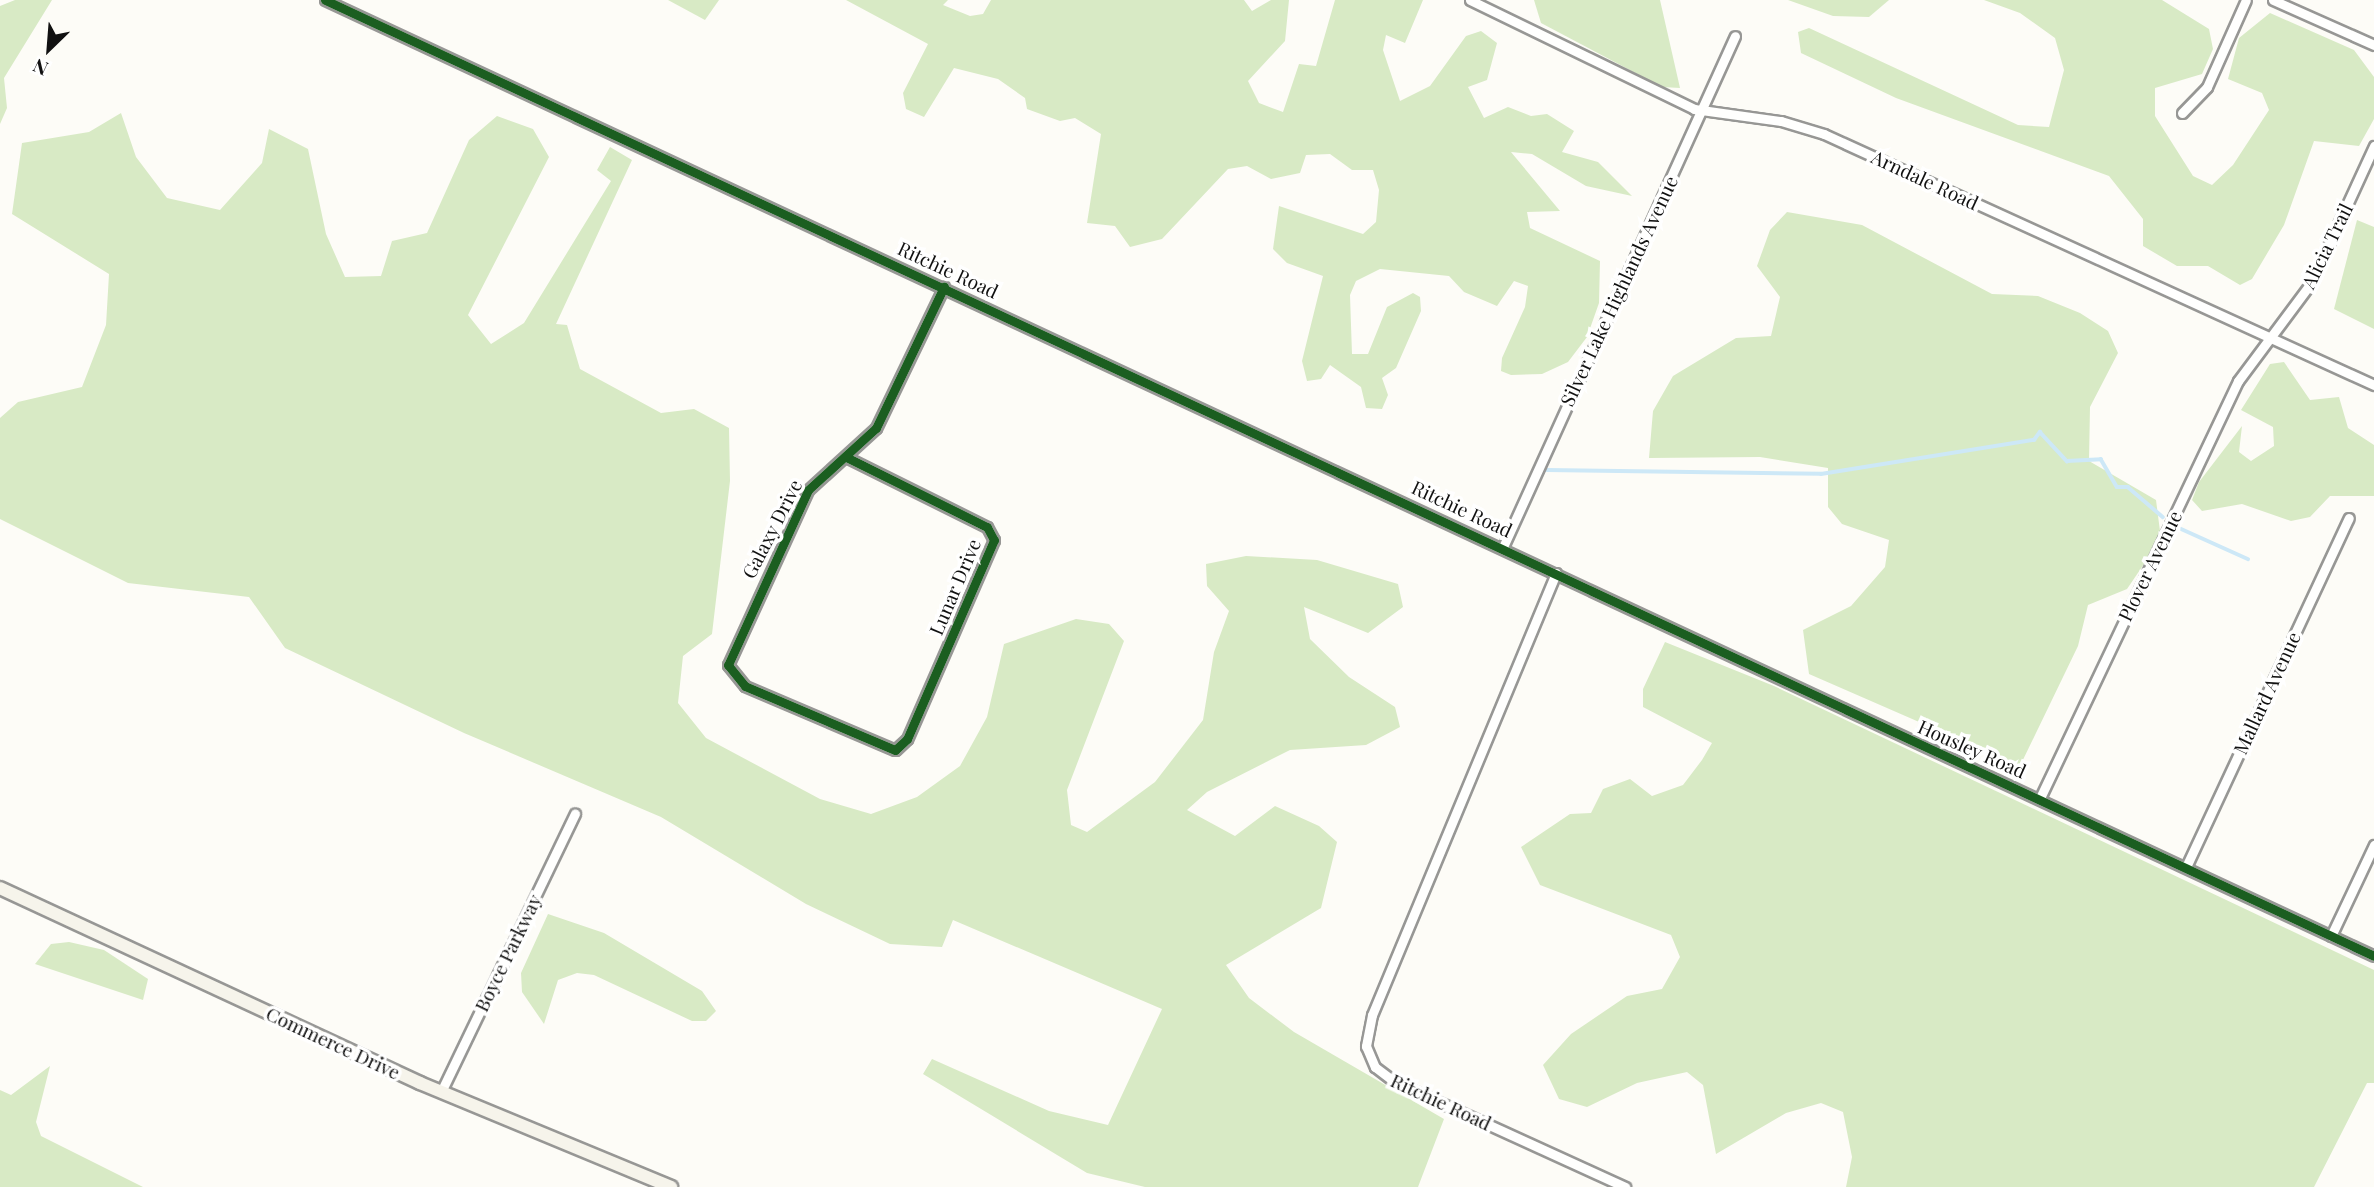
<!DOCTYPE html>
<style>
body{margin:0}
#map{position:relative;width:2374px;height:1187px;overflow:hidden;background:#fdfcf7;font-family:"Playfair Display",serif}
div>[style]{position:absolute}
.forest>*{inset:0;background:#d8eac5}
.stream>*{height:3.5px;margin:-1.75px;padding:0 1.75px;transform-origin:1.75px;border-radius:1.75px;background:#cde8f7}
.roads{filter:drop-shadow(2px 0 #979795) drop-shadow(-2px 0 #979795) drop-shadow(0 2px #979795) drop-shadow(0 -2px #979795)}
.street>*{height:9px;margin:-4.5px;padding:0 4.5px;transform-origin:4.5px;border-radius:4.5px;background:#fffffe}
.secondary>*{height:12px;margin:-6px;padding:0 6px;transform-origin:6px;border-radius:6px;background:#f6f4eb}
.cycleway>*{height:9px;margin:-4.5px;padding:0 4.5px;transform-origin:4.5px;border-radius:4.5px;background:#1b5e20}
span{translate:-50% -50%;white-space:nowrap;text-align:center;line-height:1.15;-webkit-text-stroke:7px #fff;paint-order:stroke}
.street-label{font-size:19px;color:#111}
.north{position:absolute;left:14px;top:14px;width:70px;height:70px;-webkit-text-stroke:5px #fff;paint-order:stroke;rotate:205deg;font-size:19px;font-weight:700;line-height:28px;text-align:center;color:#111}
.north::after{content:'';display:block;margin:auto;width:24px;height:32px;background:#111;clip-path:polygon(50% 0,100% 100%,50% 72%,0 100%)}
</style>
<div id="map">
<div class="forest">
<div style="clip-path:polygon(15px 0,52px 0,4px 78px,7px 108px,0 124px,0 6px)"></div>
<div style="clip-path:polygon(668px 0,719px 0,705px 20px)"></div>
<div style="clip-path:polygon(846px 0,948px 0,943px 5px,970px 16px,983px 14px,991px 0,1244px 0,1252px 11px,1271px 0,1289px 0,1285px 41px,1248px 81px,1259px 103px,1283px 112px,1299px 64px,1316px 66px,1335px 0,1423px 0,1405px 43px,1386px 35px,1383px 50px,1400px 101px,1430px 86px,1466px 36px,1481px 31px,1497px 43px,1487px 80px,1468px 87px,1484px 118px,1508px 107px,1531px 116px,1547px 114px,1574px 131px,1562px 152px,1598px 162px,1632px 196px,1586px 186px,1532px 154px,1511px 152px,1560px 211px,1527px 212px,1530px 228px,1600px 261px,1599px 303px,1587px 337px,1568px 362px,1542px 374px,1511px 375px,1501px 371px,1502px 358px,1525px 307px,1528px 286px,1514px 281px,1497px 306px,1464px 292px,1449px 276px,1380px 269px,1356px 281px,1350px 295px,1352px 354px,1368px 354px,1387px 307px,1413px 293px,1420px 297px,1421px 311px,1396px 368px,1382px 378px,1388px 395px,1382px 409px,1366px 408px,1361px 387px,1330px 365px,1321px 379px,1307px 381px,1302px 361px,1323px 276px,1287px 263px,1273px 249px,1279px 206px,1363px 234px,1376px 222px,1379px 190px,1373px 170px,1352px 170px,1330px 154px,1306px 155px,1300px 173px,1271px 179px,1247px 166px,1228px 169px,1162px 239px,1130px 247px,1115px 226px,1087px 223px,1101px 134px,1075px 118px,1060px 121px,1027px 109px,1025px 98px,998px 79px,954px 68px,924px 117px,906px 109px,903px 93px,928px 44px)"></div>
<div style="clip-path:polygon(1534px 0,1660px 0,1680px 88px,1662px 87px,1541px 23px)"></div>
<div style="clip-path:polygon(1788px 0,1889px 0,1869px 17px,1833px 16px)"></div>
<div style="clip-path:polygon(1984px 0,2162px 0,2209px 29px,2213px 49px,2202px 74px,2155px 88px,2155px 116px,2193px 176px,2212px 185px,2233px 165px,2269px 110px,2262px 93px,2228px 79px,2239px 38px,2270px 13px,2354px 50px,2374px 77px,2374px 119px,2359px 146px,2314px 141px,2284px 225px,2252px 279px,2240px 285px,2208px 266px,2177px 266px,2143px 246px,2143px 219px,2109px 176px,1896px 98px,1801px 53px,1798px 32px,1809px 28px,2018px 125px,2049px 127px,2064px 70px,2055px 38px,2020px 13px)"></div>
<div style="clip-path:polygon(121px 113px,136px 157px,167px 198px,220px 210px,262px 163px,269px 129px,308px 149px,326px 234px,345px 277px,381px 276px,392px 241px,427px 233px,469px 140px,497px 116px,533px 129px,549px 157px,468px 315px,491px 344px,524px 323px,611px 181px,597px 170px,610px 147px,632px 160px,556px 324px,567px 325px,580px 369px,661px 413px,694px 409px,729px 428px,730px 481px,712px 634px,683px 656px,678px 703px,706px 738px,820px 799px,871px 814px,917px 797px,960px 766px,987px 717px,1004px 644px,1076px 619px,1109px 624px,1124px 641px,1067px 790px,1071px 825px,1087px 832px,1155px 782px,1203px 720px,1214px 652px,1229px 611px,1207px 586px,1206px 564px,1246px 556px,1317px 560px,1398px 584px,1403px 607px,1368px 633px,1304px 607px,1310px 639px,1349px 677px,1395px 707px,1400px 727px,1366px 745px,1290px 750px,1207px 792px,1187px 810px,1235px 836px,1275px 806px,1319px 826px,1337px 842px,1321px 908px,1226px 965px,1249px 998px,1294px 1032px,1444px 1119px,1418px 1187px,1145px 1187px,1087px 1173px,923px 1074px,932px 1059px,1049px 1111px,1108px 1125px,1162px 1009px,953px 920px,942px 947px,890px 944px,806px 904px,661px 817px,464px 733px,285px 648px,249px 597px,128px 583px,0 519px,0 418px,18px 402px,82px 387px,106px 325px,109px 274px,12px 214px,22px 143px,89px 132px)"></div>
<div style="clip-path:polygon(1787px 212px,1862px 225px,1992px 294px,2038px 296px,2080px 313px,2108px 331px,2118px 353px,2090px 407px,2089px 461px,2156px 500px,2161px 539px,2127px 589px,2088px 605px,2078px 646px,2020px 766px,1809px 674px,1803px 630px,1851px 606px,1885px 567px,1889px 540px,1842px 524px,1828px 507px,1828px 468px,1760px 457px,1649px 458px,1653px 411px,1673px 376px,1736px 338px,1771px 336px,1780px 297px,1757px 266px,1770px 230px)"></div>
<div style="clip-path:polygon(2357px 220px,2374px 227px,2374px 329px,2334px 309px)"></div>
<div style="clip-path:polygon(2284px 362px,2310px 400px,2339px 397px,2348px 428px,2374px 445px,2374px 496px,2330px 496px,2310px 517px,2291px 521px,2242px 504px,2202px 511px,2192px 500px,2199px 482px,2242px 426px,2239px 452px,2251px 461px,2274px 446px,2273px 427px,2241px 410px,2270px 364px)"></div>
<div style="clip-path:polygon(1665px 642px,1774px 686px,2374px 970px,2374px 1083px,2367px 1083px,2314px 1187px,1846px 1187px,1852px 1157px,1843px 1112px,1821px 1103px,1786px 1113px,1716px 1154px,1703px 1085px,1687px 1072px,1637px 1083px,1587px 1107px,1559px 1099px,1543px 1065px,1571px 1034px,1627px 996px,1662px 989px,1680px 957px,1671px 935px,1540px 885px,1521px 847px,1570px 814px,1591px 813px,1603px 789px,1630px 779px,1652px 796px,1683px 785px,1702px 760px,1712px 743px,1643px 707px,1643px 689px)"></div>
<div style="clip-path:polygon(548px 914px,604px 933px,702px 991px,716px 1011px,706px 1021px,692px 1021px,594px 975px,577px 973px,558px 980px,544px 1024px,522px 992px,521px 973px)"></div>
<div style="clip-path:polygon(69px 942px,104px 950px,148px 979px,143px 1000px,35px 964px,51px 944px)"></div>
<div style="clip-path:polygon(50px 1066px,36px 1122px,41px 1136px,143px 1187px,0 1187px,0 1090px,11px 1095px)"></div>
</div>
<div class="stream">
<div style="left:1547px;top:470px;width:274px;rotate:0.8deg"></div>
<div style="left:1821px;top:474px;width:216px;rotate:-9.1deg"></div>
<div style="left:2034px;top:440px;width:10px;rotate:-53deg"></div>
<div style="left:2040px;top:432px;width:40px;rotate:47deg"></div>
<div style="left:2067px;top:461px;width:34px;rotate:-3deg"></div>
<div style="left:2101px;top:459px;width:32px;rotate:60deg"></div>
<div style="left:2117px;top:487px;width:11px"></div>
<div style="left:2128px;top:487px;width:46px;rotate:40.6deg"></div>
<div style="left:2177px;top:527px;width:78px;rotate:24.3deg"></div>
</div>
<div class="roads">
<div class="street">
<div style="left:325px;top:0;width:2261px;rotate:25.01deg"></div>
<div style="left:1470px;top:0;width:249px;rotate:25.9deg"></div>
<div style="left:1694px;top:109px;width:88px;rotate:7.9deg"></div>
<div style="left:1781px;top:121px;width:45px;rotate:16.8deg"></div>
<div style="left:1824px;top:134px;width:605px;rotate:24.53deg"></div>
<div style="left:2273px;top:0;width:111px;rotate:24deg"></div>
<div style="left:2182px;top:113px;width:36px;rotate:-46deg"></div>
<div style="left:2207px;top:87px;width:95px;rotate:-65.9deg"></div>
<div style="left:848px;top:458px;width:155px;rotate:26.4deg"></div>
<div style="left:987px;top:527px;width:15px;rotate:62deg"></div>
<div style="left:994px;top:540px;width:217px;rotate:113.6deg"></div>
<div style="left:907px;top:739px;width:16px;rotate:137deg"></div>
<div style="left:895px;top:750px;width:163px;rotate:-156.9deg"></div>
<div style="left:745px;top:686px;width:27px;rotate:-129deg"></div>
<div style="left:728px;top:665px;width:192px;rotate:-65.4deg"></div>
<div style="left:808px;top:490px;width:92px;rotate:-42.4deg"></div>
<div style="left:876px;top:428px;width:157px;rotate:-64.3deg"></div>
<div style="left:1503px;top:547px;width:561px;rotate:-65.58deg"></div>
<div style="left:1556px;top:573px;width:479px;rotate:112.6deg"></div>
<div style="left:1372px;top:1015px;width:32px;rotate:101deg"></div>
<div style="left:1366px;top:1046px;width:23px;rotate:67deg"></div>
<div style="left:1375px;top:1067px;width:25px;rotate:37deg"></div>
<div style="left:1395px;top:1082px;width:253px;rotate:24.5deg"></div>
<div style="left:2040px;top:798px;width:462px;rotate:-64.6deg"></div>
<div style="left:2238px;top:381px;width:122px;rotate:-53.3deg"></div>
<div style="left:2311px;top:283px;width:151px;rotate:-65.3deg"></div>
<div style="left:2186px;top:867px;width:385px;rotate:-65deg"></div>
<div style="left:2331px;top:936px;width:101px;rotate:-64.7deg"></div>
<div style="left:441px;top:1092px;width:309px;rotate:-64.3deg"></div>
</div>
<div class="secondary">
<div style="left:0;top:888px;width:463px;rotate:24.9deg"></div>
<div style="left:420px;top:1083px;width:272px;rotate:22.5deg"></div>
</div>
</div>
<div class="cycleway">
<div style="left:325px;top:0;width:2261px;rotate:25.01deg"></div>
<div style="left:848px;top:458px;width:155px;rotate:26.4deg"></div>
<div style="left:987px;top:527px;width:15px;rotate:62deg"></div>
<div style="left:994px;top:540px;width:217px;rotate:113.6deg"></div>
<div style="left:907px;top:739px;width:16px;rotate:137deg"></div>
<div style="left:895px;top:750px;width:163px;rotate:-156.9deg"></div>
<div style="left:745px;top:686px;width:27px;rotate:-129deg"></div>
<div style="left:728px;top:665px;width:192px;rotate:-65.4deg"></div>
<div style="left:808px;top:490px;width:92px;rotate:-42.4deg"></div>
<div style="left:876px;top:428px;width:157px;rotate:-64.3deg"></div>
</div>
<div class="street-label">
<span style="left:1925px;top:180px;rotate:25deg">Arndale Road</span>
<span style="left:2327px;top:246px;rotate:-64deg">Alicia Trail</span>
<span style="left:948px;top:270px;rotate:25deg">Ritchie Road</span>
<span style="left:1619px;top:291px;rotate:-65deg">Silver Lake Highlands Avenue</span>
<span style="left:1462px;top:509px;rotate:25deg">Ritchie Road</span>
<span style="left:772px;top:529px;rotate:-63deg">Galaxy Drive</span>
<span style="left:2150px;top:566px;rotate:-64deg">Plover Avenue</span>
<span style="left:955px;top:587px;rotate:-67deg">Lunar Drive</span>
<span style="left:2267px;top:693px;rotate:-65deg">Mallard Avenue</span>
<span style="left:1972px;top:749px;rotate:24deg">Housley Road</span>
<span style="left:508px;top:953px;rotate:-64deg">Boyce Parkway</span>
<span style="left:333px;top:1043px;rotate:25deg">Commerce Drive</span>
<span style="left:1441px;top:1102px;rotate:25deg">Ritchie Road</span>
</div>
<div class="north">N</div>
</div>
